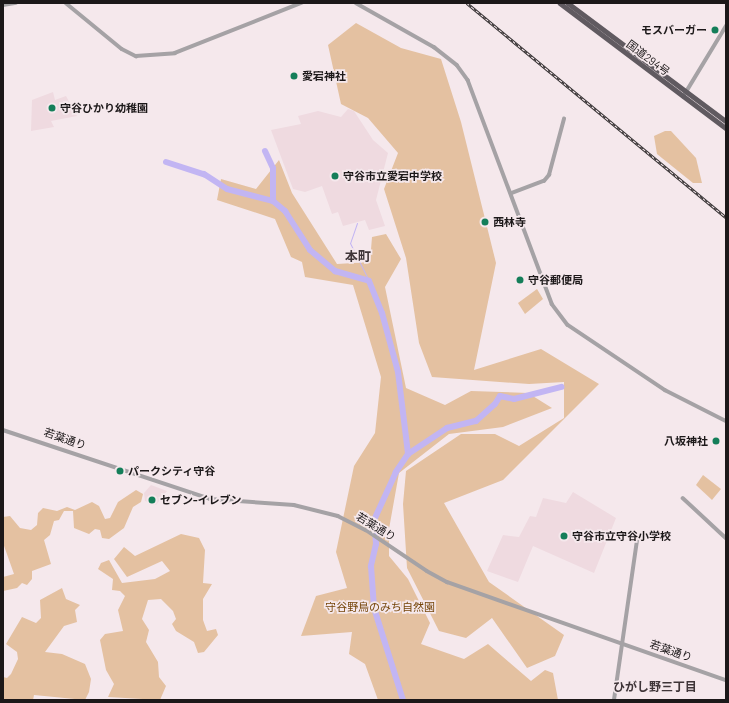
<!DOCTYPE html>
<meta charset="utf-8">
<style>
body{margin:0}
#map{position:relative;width:729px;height:703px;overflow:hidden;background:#f5e8ec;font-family:Barlow,"Noto Sans JP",sans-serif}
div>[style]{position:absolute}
.built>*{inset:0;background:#efdae0}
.green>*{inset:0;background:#e4c1a1}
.stream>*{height:1px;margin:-0.5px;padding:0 0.5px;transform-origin:0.5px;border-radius:0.5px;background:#c2b5f3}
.river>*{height:6px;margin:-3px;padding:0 3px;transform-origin:3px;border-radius:3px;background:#c2b5f3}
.tertiary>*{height:3.5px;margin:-1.75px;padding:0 1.75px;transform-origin:1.75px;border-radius:1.75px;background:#a5a2a5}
.trunk>*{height:4.5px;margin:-2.25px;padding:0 2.25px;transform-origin:2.25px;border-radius:2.25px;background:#605a60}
.rail>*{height:2.5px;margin-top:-1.25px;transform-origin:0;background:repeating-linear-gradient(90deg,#f5e8ec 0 3px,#322e2f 0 6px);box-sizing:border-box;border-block:1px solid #322e2f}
.dots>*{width:11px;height:11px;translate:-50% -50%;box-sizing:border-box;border:2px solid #f5e8ec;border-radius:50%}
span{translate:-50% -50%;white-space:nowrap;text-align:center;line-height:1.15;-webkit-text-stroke:3.5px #f5e8ec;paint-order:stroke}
.poi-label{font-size:11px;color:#1c1819;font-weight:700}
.right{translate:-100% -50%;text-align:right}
.left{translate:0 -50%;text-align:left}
.street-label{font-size:11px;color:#1c1819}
.park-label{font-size:11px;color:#754508}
.neighbourhood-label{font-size:12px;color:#3f3538;font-weight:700}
.quarter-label{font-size:13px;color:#3f3538;font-weight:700}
.frame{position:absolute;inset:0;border:4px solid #1c1819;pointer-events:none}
</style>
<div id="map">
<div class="built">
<div style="clip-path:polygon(53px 92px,55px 100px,66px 96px,77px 116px,51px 121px,54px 127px,31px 131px,32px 100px)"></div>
<div style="clip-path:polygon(348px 109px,354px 111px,373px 140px,388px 153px,376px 200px,385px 226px,369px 230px,365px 220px,343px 226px,338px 212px,332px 214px,322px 186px,305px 192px,293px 189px,271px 130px,301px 124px,298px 116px,318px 111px,341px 117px)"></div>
<div style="clip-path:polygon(151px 485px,167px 491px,156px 505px,145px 501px,144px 493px)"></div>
<div style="clip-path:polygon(573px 492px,616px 518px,594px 573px,533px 546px,518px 582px,487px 571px,503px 535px,519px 537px,530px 516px,536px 517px,543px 498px,566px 503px)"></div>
</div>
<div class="green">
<div style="clip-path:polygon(356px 23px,401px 48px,441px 59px,461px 122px,496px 263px,474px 370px,541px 349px,599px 384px,503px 480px,444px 503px,489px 582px,564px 635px,555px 656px,527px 668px,492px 618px,466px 638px,439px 631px,407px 568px,403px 504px,406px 471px,461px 434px,495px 434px,519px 446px,564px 418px,564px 382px,529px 384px,432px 377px,419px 343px,406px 258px,384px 189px,398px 153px,368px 118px,341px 104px,328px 45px)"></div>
<div style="clip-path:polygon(665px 131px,671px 131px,696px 158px,702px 183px,693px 183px,657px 154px,654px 136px)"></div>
<div style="clip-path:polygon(279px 160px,292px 193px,337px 264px,370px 262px,372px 237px,386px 234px,401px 259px,385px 287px,406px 388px,445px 405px,471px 391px,528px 393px,552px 408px,503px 427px,449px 434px,399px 473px,389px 529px,389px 556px,408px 579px,430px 623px,421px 644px,464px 659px,488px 644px,531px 681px,545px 670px,553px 673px,558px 700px,378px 700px,365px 664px,349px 654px,352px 632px,301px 636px,316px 596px,347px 588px,336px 552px,354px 466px,375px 433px,381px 377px,353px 285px,305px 277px,302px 262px,291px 257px,275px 219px,217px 200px,221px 179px,256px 189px)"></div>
<div style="clip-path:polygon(537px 289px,543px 299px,525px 314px,518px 303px)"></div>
<div style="clip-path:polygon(703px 475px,721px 489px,712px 500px,696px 485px)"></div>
<div style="clip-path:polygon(136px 490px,143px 494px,141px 502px,133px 507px,124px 528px,109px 539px,102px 538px,100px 530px,95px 529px,89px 534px,74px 528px,73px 511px,64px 511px,59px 520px,54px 521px,50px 535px,44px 540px,51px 564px,32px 571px,32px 579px,27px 585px,22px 583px,17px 588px,3px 591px,3px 577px,14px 574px,3px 543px,3px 517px,10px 516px,20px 528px,31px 530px,37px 525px,38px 513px,43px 508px,57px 511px,67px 507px,75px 510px,92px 502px,99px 506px,105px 519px,110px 518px,118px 502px)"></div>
<div style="clip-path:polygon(181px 534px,199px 538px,205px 550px,203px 583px,212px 584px,203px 599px,203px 620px,207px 631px,216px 629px,218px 635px,204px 652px,198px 653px,194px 642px,176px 631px,172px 624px,176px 619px,173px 611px,161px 599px,148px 600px,142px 619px,149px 630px,146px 642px,158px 662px,159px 677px,166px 686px,160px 700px,108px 697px,114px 684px,106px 670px,100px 640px,105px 634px,123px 631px,118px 610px,125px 596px,120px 591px,112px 590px,113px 579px,98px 569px,101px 563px,109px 560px,122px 583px,155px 579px,170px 571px,162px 561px,127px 577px,114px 559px,124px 547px,135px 556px)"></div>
<div style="clip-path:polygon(62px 588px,66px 599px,80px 605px,75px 610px,77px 622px,64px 626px,45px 652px,62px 654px,85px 664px,91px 679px,89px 692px,85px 700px,34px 695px,33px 700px,3px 700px,3px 677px,7px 678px,11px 674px,18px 659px,17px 652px,6px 644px,22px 617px,36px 623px,41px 618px,40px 600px)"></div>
</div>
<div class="stream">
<div style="left:357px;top:223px;width:21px;rotate:109deg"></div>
<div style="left:350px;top:243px;width:42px;rotate:63.4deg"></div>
</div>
<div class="river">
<div style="left:265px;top:151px;width:19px;rotate:65deg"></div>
<div style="left:273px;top:168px;width:33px;rotate:90deg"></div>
<div style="left:166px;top:162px;width:40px;rotate:18deg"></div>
<div style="left:204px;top:174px;width:27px;rotate:33deg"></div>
<div style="left:227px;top:189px;width:48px;rotate:14.6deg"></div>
<div style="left:273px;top:201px;width:16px;rotate:40deg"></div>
<div style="left:285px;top:211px;width:46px;rotate:57.3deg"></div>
<div style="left:310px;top:250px;width:33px;rotate:40deg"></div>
<div style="left:335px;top:271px;width:35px;rotate:16deg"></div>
<div style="left:369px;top:281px;width:35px;rotate:68deg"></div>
<div style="left:382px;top:313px;width:61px;rotate:74.8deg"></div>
<div style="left:398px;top:372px;width:83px;rotate:83deg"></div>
<div style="left:408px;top:454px;width:22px;rotate:124deg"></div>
<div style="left:396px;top:472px;width:53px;rotate:114.6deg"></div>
<div style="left:374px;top:520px;width:24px;rotate:85deg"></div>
<div style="left:376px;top:544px;width:23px;rotate:103deg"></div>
<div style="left:371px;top:566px;width:42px;rotate:85.9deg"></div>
<div style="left:374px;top:608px;width:96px;rotate:72.5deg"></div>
<div style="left:408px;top:454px;width:47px;rotate:-33.7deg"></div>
<div style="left:447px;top:428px;width:30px;rotate:-14deg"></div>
<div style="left:476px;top:421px;width:25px;rotate:-42deg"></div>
<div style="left:495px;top:404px;width:9px;rotate:-58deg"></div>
<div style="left:500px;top:396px;width:14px;rotate:12deg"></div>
<div style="left:514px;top:399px;width:49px;rotate:-14.3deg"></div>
</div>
<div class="tertiary">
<div style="left:66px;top:3px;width:72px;rotate:39.4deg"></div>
<div style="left:122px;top:49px;width:16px;rotate:27deg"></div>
<div style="left:136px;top:56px;width:39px;rotate:-4deg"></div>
<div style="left:175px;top:53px;width:136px;rotate:-21.6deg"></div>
<div style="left:356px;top:3px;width:90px;rotate:29.4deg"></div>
<div style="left:434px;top:47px;width:29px;rotate:38deg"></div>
<div style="left:457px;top:65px;width:19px;rotate:54deg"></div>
<div style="left:468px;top:80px;width:239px;rotate:69.4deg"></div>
<div style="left:552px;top:304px;width:26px;rotate:53deg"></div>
<div style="left:568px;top:325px;width:117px;rotate:33.8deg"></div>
<div style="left:665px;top:390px;width:68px;rotate:26.9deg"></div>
<div style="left:3px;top:5px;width:13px;rotate:-9deg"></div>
<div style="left:683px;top:97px;width:83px;rotate:-58.8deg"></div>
<div style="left:512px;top:193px;width:34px;rotate:-21deg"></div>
<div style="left:544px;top:181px;width:8px;rotate:-50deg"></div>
<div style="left:549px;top:175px;width:58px;rotate:-75deg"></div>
<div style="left:3px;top:430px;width:218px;rotate:18.4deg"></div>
<div style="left:210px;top:499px;width:84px;rotate:4.1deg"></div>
<div style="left:294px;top:505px;width:45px;rotate:14deg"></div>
<div style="left:338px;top:516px;width:31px;rotate:27deg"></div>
<div style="left:366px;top:530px;width:73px;rotate:33.9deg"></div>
<div style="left:427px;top:571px;width:23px;rotate:29deg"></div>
<div style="left:447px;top:582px;width:296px;rotate:19.4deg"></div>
<div style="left:683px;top:498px;width:59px;rotate:42.9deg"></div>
<div style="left:614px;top:700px;width:161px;rotate:-81.8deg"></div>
</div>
<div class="trunk">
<div style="left:560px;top:3px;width:208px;rotate:37deg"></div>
<div style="left:568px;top:3px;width:197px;rotate:36.8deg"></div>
</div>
<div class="rail">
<div style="left:467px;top:3px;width:336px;rotate:39.6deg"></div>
</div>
<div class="dots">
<div style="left:715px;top:30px;background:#147e59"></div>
<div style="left:294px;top:76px;background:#147e59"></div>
<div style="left:52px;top:108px;background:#147e59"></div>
<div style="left:335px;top:176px;background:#147e59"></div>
<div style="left:485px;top:222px;background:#147e59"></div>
<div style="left:520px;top:280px;background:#147e59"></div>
<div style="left:716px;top:441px;background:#147e59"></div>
<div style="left:120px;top:471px;background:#147e59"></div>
<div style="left:152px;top:500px;background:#147e59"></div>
<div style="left:564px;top:536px;background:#147e59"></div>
</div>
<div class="poi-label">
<span class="right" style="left:707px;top:30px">モスバーガー</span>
<span class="left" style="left:302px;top:76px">愛宕神社</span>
<span class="left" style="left:60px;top:108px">守谷ひかり幼稚園</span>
<span class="left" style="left:343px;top:176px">守谷市立愛宕中学校</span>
<span class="left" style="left:493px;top:222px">西林寺</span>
<span class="left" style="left:528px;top:280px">守谷郵便局</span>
<span class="right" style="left:708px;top:441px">八坂神社</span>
<span class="left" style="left:128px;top:471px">パークシティ守谷</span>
<span class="left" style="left:160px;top:500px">セブン-イレブン</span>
<span class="left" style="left:572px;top:536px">守谷市立守谷小学校</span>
</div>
<div class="street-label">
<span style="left:648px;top:58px;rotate:37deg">国道294号</span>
<span style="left:65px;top:439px;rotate:19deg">若葉通り</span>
<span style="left:376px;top:527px;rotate:31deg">若葉通り</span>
<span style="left:671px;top:651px;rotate:19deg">若葉通り</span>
</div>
<div class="park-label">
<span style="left:380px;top:607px">守谷野鳥のみち自然園</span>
</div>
<div class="neighbourhood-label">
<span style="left:655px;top:687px">ひがし野三丁目</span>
</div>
<div class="quarter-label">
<span style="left:358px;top:256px">本町</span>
</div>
<div class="frame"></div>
</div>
